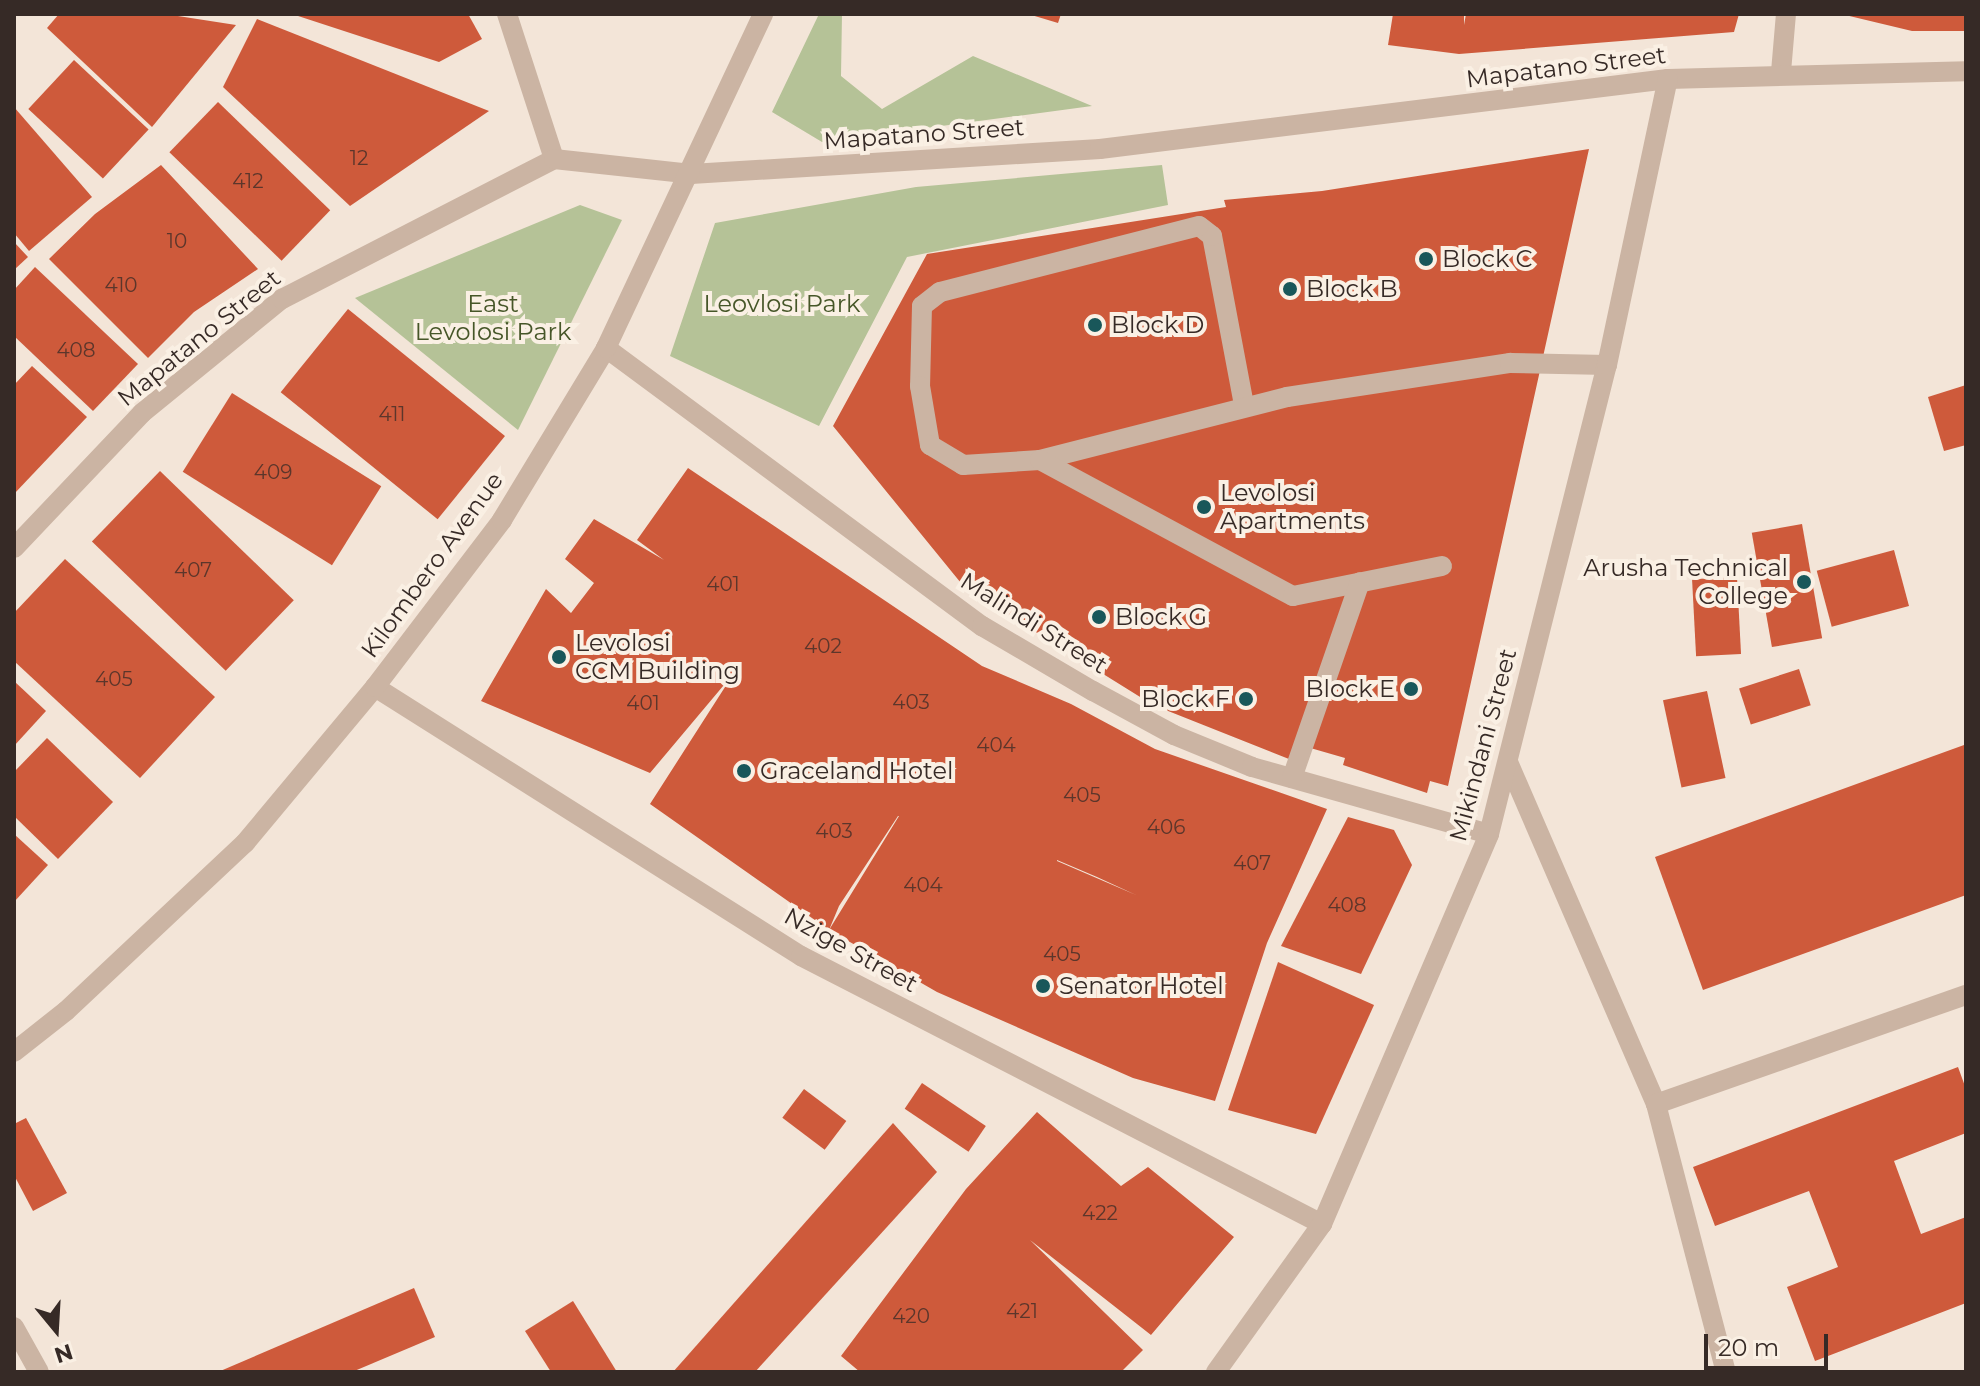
<!DOCTYPE html>
<style>
body{margin:0}
#map{position:relative;width:1980px;height:1386px;overflow:hidden;background:#f3e5d8;font-family:Montserrat,sans-serif}
div>[style]{position:absolute}
.green>*{inset:0;background:#b5c297}
.building>*{inset:0;background:#ce5a3b;transform-origin:0 0}
.minor>*{height:20px;margin:-10px;padding:0 10px;transform-origin:10px;border-radius:10px;background:#cbb4a3}
.dots>*{width:22px;height:22px;translate:-50% -50%;box-sizing:border-box;border:4px solid #faf0e4;border-radius:50%}
span{translate:-50% -50%;white-space:nowrap;text-align:center;line-height:1.15;-webkit-text-stroke:8px #faf0e4;paint-order:stroke}
.number-label{font-size:20px;color:#5c362b}
.number-label span{-webkit-text-stroke-width:0}
.street-label{font-size:24px;color:#362a26}
.poi-label{font-size:24px;color:#362a26}
.left{translate:0 -50%;text-align:left}
.right{translate:-100% -50%;text-align:right}
.park-label{font-size:24px;color:#465628}
.frame{position:absolute;inset:0;border:16px solid #362a26;pointer-events:none}
.north{position:absolute;left:16px;top:1290px;width:80px;height:80px;-webkit-text-stroke:6px #faf0e4;paint-order:stroke;rotate:162deg;font-size:22px;font-weight:700;line-height:32px;text-align:center;color:#362a26}
.north::after{content:'';display:block;margin:auto;width:28px;height:36px;background:#362a26;clip-path:polygon(50% 0,100% 100%,50% 72%,0 100%)}
.scale{position:absolute;left:1704px;top:1334px;width:124px;height:36px;box-sizing:border-box;border:4px solid #362a26;border-top:0;padding-left:10px;font-size:24px;line-height:28px;white-space:nowrap;color:#362a26;-webkit-text-stroke:6px #faf0e4;paint-order:stroke}
</style>
<div id="map">
<div class="green">
<div style="clip-path:polygon(819px 14px,842px 14px,841px 76px,882px 109px,973px 56px,1092px 106px,822px 142px,772px 112px)"></div>
<div style="clip-path:polygon(1162px 165px,1168px 205px,907px 257px,819px 426px,670px 356px,715px 223px,916px 187px)"></div>
<div style="clip-path:polygon(580px 205px,622px 220px,518px 430px,355px 298px)"></div>
</div>
<div class="building">
<div style="clip-path:polygon(59px 14px,165px 14px,236px 25px,152px 127px,47px 28px)"></div>
<div style="clip-path:polygon(468px 14px,482px 39px,439px 62px,295px 15px)"></div>
<div style="clip-path:polygon(1028px 14px,1061px 14px,1058px 23px)"></div>
<div style="clip-path:polygon(1393px 14px,1464px 14px,1464px 25px,1466px 14px,1739px 14px,1734px 32px,1459px 54px,1388px 45px)"></div>
<div style="clip-path:polygon(1841px 14px,1966px 14px,1966px 31px,1912px 31px)"></div>
<div style="clip-path:polygon(257px 19px,489px 111px,350px 206px,223px 87px)"></div>
<div style="left:74px;top:60px;width:102px;height:67px;rotate:43deg"></div>
<div style="left:218px;top:102px;width:156px;height:70px;rotate:44deg"></div>
<div style="clip-path:polygon(14px 107px,92px 197px,29px 251px,14px 233px)"></div>
<div style="clip-path:polygon(1589px 149px,1448px 786px,1430px 781px,1427px 793px,1343px 765px,1345px 758px,1300px 745px,1294px 761px,1153px 705px,965px 588px,833px 426px,927px 254px,1226px 207px,1224px 200px,1322px 191px)"></div>
<div style="clip-path:polygon(161px 165px,258px 269px,194px 312px,148px 358px,49px 259px,95px 214px)"></div>
<div style="clip-path:polygon(14px 242px,28px 257px,14px 270px)"></div>
<div style="clip-path:polygon(35px 267px,138px 364px,93px 411px,14px 336px,14px 290px)"></div>
<div style="left:348px;top:309px;width:202px;height:107px;rotate:39deg"></div>
<div style="clip-path:polygon(32px 366px,87px 417px,14px 494px,14px 385px)"></div>
<div style="clip-path:polygon(1966px 385px,1966px 445px,1944px 451px,1928px 397px)"></div>
<div style="left:232px;top:393px;width:176px;height:93px;rotate:32deg"></div>
<div style="clip-path:polygon(evenodd,688px 468px,982px 666px,1071px 704px,1155px 749px,1327px 809px,1267px 943px,1215px 1101px,1133px 1078px,937px 992px,829px 930px,650px 804px,734px 673px,650px 773px,481px 701px,546px 589px,571px 613px,594px 583px,565px 559px,594px 519px,664px 560px,637px 540px,688px 468px,898px 816px,899px 816px,829px 930px,839px 906px,898px 816px,688px 468px,1057px 860px,1097px 877px,1136px 895px,1057px 861px,1057px 860px)"></div>
<div style="left:160px;top:471px;width:186px;height:98px;rotate:44deg"></div>
<div style="left:1802px;top:524px;width:116px;height:51px;rotate:80deg"></div>
<div style="left:1894px;top:550px;width:58px;height:80px;rotate:75deg"></div>
<div style="clip-path:polygon(65px 559px,215px 697px,140px 778px,14px 661px,14px 613px)"></div>
<div style="left:1737px;top:577px;width:77px;height:45px;rotate:87deg"></div>
<div style="left:1799px;top:669px;width:38px;height:63px;rotate:72deg"></div>
<div style="clip-path:polygon(14px 681px,46px 711px,14px 746px)"></div>
<div style="left:1707px;top:691px;width:89px;height:45px;rotate:78deg"></div>
<div style="clip-path:polygon(47px 738px,113px 802px,58px 859px,14px 816px,14px 772px)"></div>
<div style="clip-path:polygon(1964px 745px,1966px 895px,1703px 990px,1655px 857px)"></div>
<div style="clip-path:polygon(1348px 817px,1394px 830px,1412px 865px,1361px 974px,1281px 946px)"></div>
<div style="clip-path:polygon(14px 834px,48px 865px,14px 902px)"></div>
<div style="clip-path:polygon(1278px 962px,1374px 1005px,1316px 1134px,1228px 1110px)"></div>
<div style="clip-path:polygon(1958px 1067px,1966px 1089px,1966px 1133px,1894px 1161px,1921px 1234px,1966px 1217px,1966px 1303px,1815px 1361px,1787px 1287px,1838px 1267px,1809px 1191px,1715px 1226px,1693px 1167px)"></div>
<div style="left:922px;top:1083px;width:77px;height:31px;rotate:34deg"></div>
<div style="left:804px;top:1089px;width:53px;height:36px;rotate:37deg"></div>
<div style="clip-path:polygon(1037px 1112px,1121px 1186px,1148px 1167px,1234px 1237px,1151px 1335px,1030px 1240px,1143px 1350px,1121px 1372px,860px 1372px,841px 1356px,966px 1189px)"></div>
<div style="clip-path:polygon(26px 1118px,67px 1193px,33px 1211px,14px 1175px,14px 1124px)"></div>
<div style="clip-path:polygon(893px 1123px,937px 1172px,755px 1372px,673px 1372px)"></div>
<div style="clip-path:polygon(414px 1288px,435px 1337px,352px 1372px,218px 1372px)"></div>
<div style="clip-path:polygon(573px 1301px,617px 1372px,551px 1372px,525px 1331px)"></div>
</div>
<div class="minor">
<div style="left:507px;top:14px;width:152px;rotate:72deg"></div>
<div style="left:1781px;top:72px;width:58px;rotate:-85.1deg"></div>
<div style="left:606px;top:348px;width:468px;rotate:36.5deg"></div>
<div style="left:982px;top:626px;width:129px;rotate:30.4deg"></div>
<div style="left:1093px;top:691px;width:92px;rotate:28.5deg"></div>
<div style="left:1174px;top:735px;width:84px;rotate:22.3deg"></div>
<div style="left:1252px;top:767px;width:246px;rotate:15.8deg"></div>
<div style="left:1244px;top:405px;width:172px;rotate:-100.7deg"></div>
<div style="left:1212px;top:236px;width:16px;rotate:-142deg"></div>
<div style="left:1199px;top:226px;width:267px;rotate:165.7deg"></div>
<div style="left:940px;top:292px;width:23px;rotate:142deg"></div>
<div style="left:922px;top:306px;width:80px;rotate:91.4deg"></div>
<div style="left:920px;top:386px;width:60px;rotate:80.4deg"></div>
<div style="left:930px;top:445px;width:39px;rotate:31deg"></div>
<div style="left:963px;top:465px;width:77px;rotate:-3.7deg"></div>
<div style="left:1040px;top:460px;width:255px;rotate:-14.3deg"></div>
<div style="left:1287px;top:397px;width:226px;rotate:-8.7deg"></div>
<div style="left:1510px;top:363px;width:97px;rotate:1.2deg"></div>
<div style="left:1040px;top:460px;width:287px;rotate:28.3deg"></div>
<div style="left:1293px;top:596px;width:152px;rotate:-11.4deg"></div>
<div style="left:14px;top:548px;width:186px;rotate:-46.5deg"></div>
<div style="left:142px;top:413px;width:181px;rotate:-39.2deg"></div>
<div style="left:282px;top:299px;width:306px;rotate:-27.2deg"></div>
<div style="left:554px;top:159px;width:138px;rotate:6.2deg"></div>
<div style="left:691px;top:174px;width:410px;rotate:-3.5deg"></div>
<div style="left:1100px;top:149px;width:572px;rotate:-7.03deg"></div>
<div style="left:1668px;top:79px;width:298px;rotate:-1.5deg"></div>
<div style="left:375px;top:687px;width:504px;rotate:32.27deg"></div>
<div style="left:801px;top:956px;width:586px;rotate:27.22deg"></div>
<div style="left:1508px;top:762px;width:373px;rotate:66.6deg"></div>
<div style="left:1656px;top:1104px;width:277px;rotate:75.4deg"></div>
<div style="left:1292px;top:778px;width:207px;rotate:-70.9deg"></div>
<div style="left:14px;top:1052px;width:66px;rotate:-38.3deg"></div>
<div style="left:66px;top:1011px;width:245px;rotate:-43.2deg"></div>
<div style="left:245px;top:843px;width:203px;rotate:-50.2deg"></div>
<div style="left:375px;top:687px;width:210px;rotate:-52.7deg"></div>
<div style="left:502px;top:520px;width:201px;rotate:-58.8deg"></div>
<div style="left:606px;top:348px;width:369px;rotate:-64.8deg"></div>
<div style="left:1656px;top:1104px;width:329px;rotate:-19.4deg"></div>
<div style="left:14px;top:1327px;width:51px;rotate:60.9deg"></div>
<div style="left:1216px;top:1372px;width:182px;rotate:-54.4deg"></div>
<div style="left:1322px;top:1224px;width:424px;rotate:-66.8deg"></div>
<div style="left:1489px;top:834px;width:484px;rotate:-75.9deg"></div>
<div style="left:1607px;top:365px;width:292px;rotate:-78deg"></div>
</div>
<div class="dots">
<div style="left:1426px;top:259px;background:#19575a"></div>
<div style="left:1290px;top:289px;background:#19575a"></div>
<div style="left:1095px;top:325px;background:#19575a"></div>
<div style="left:1204px;top:507px;background:#19575a"></div>
<div style="left:1804px;top:582px;background:#19575a"></div>
<div style="left:1099px;top:617px;background:#19575a"></div>
<div style="left:559px;top:657px;background:#19575a"></div>
<div style="left:1411px;top:689px;background:#19575a"></div>
<div style="left:1246px;top:699px;background:#19575a"></div>
<div style="left:744px;top:771px;background:#19575a"></div>
<div style="left:1043px;top:986px;background:#19575a"></div>
</div>
<div class="number-label">
<span style="left:359px;top:158px">12</span>
<span style="left:248px;top:181px">412</span>
<span style="left:177px;top:241px">10</span>
<span style="left:121px;top:285px">410</span>
<span style="left:76px;top:350px">408</span>
<span style="left:392px;top:414px">411</span>
<span style="left:273px;top:472px">409</span>
<span style="left:193px;top:570px">407</span>
<span style="left:723px;top:584px">401</span>
<span style="left:823px;top:646px">402</span>
<span style="left:114px;top:679px">405</span>
<span style="left:911px;top:702px">403</span>
<span style="left:643px;top:703px">401</span>
<span style="left:996px;top:745px">404</span>
<span style="left:1082px;top:795px">405</span>
<span style="left:1166px;top:827px">406</span>
<span style="left:834px;top:831px">403</span>
<span style="left:1252px;top:863px">407</span>
<span style="left:923px;top:885px">404</span>
<span style="left:1347px;top:905px">408</span>
<span style="left:1062px;top:954px">405</span>
<span style="left:1100px;top:1213px">422</span>
<span style="left:1022px;top:1311px">421</span>
<span style="left:911px;top:1316px">420</span>
</div>
<div class="street-label">
<span style="left:1566px;top:67px;rotate:-7deg">Mapatano Street</span>
<span style="left:924px;top:134px;rotate:-4deg">Mapatano Street</span>
<span style="left:199px;top:338px;rotate:-39deg">Mapatano Street</span>
<span style="left:432px;top:565px;rotate:-54deg">Kilombero Avenue</span>
<span style="left:1034px;top:623px;rotate:32deg">Malindi Street</span>
<span style="left:1483px;top:745px;rotate:-75deg">Mikindani Street</span>
<span style="left:851px;top:950px;rotate:29deg">Nzige Street</span>
</div>
<div class="poi-label">
<span class="left" style="left:1442px;top:259px">Block C</span>
<span class="left" style="left:1306px;top:289px">Block B</span>
<span class="left" style="left:1111px;top:325px">Block D</span>
<span class="left" style="left:1220px;top:507px">Levolosi<br>Apartments</span>
<span class="right" style="left:1788px;top:582px">Arusha Technical<br>College</span>
<span class="left" style="left:1115px;top:617px">Block G</span>
<span class="left" style="left:575px;top:657px">Levolosi<br>CCM Building</span>
<span class="right" style="left:1395px;top:689px">Block E</span>
<span class="right" style="left:1230px;top:699px">Block F</span>
<span class="left" style="left:760px;top:771px">Graceland Hotel</span>
<span class="left" style="left:1059px;top:986px">Senator Hotel</span>
</div>
<div class="park-label">
<span style="left:493px;top:318px">East<br>Levolosi Park</span>
<span style="left:782px;top:304px">Leovlosi Park</span>
</div>
<div class="frame"></div>
<div class="north">N</div>
<div class="scale">20 m</div>
</div>
